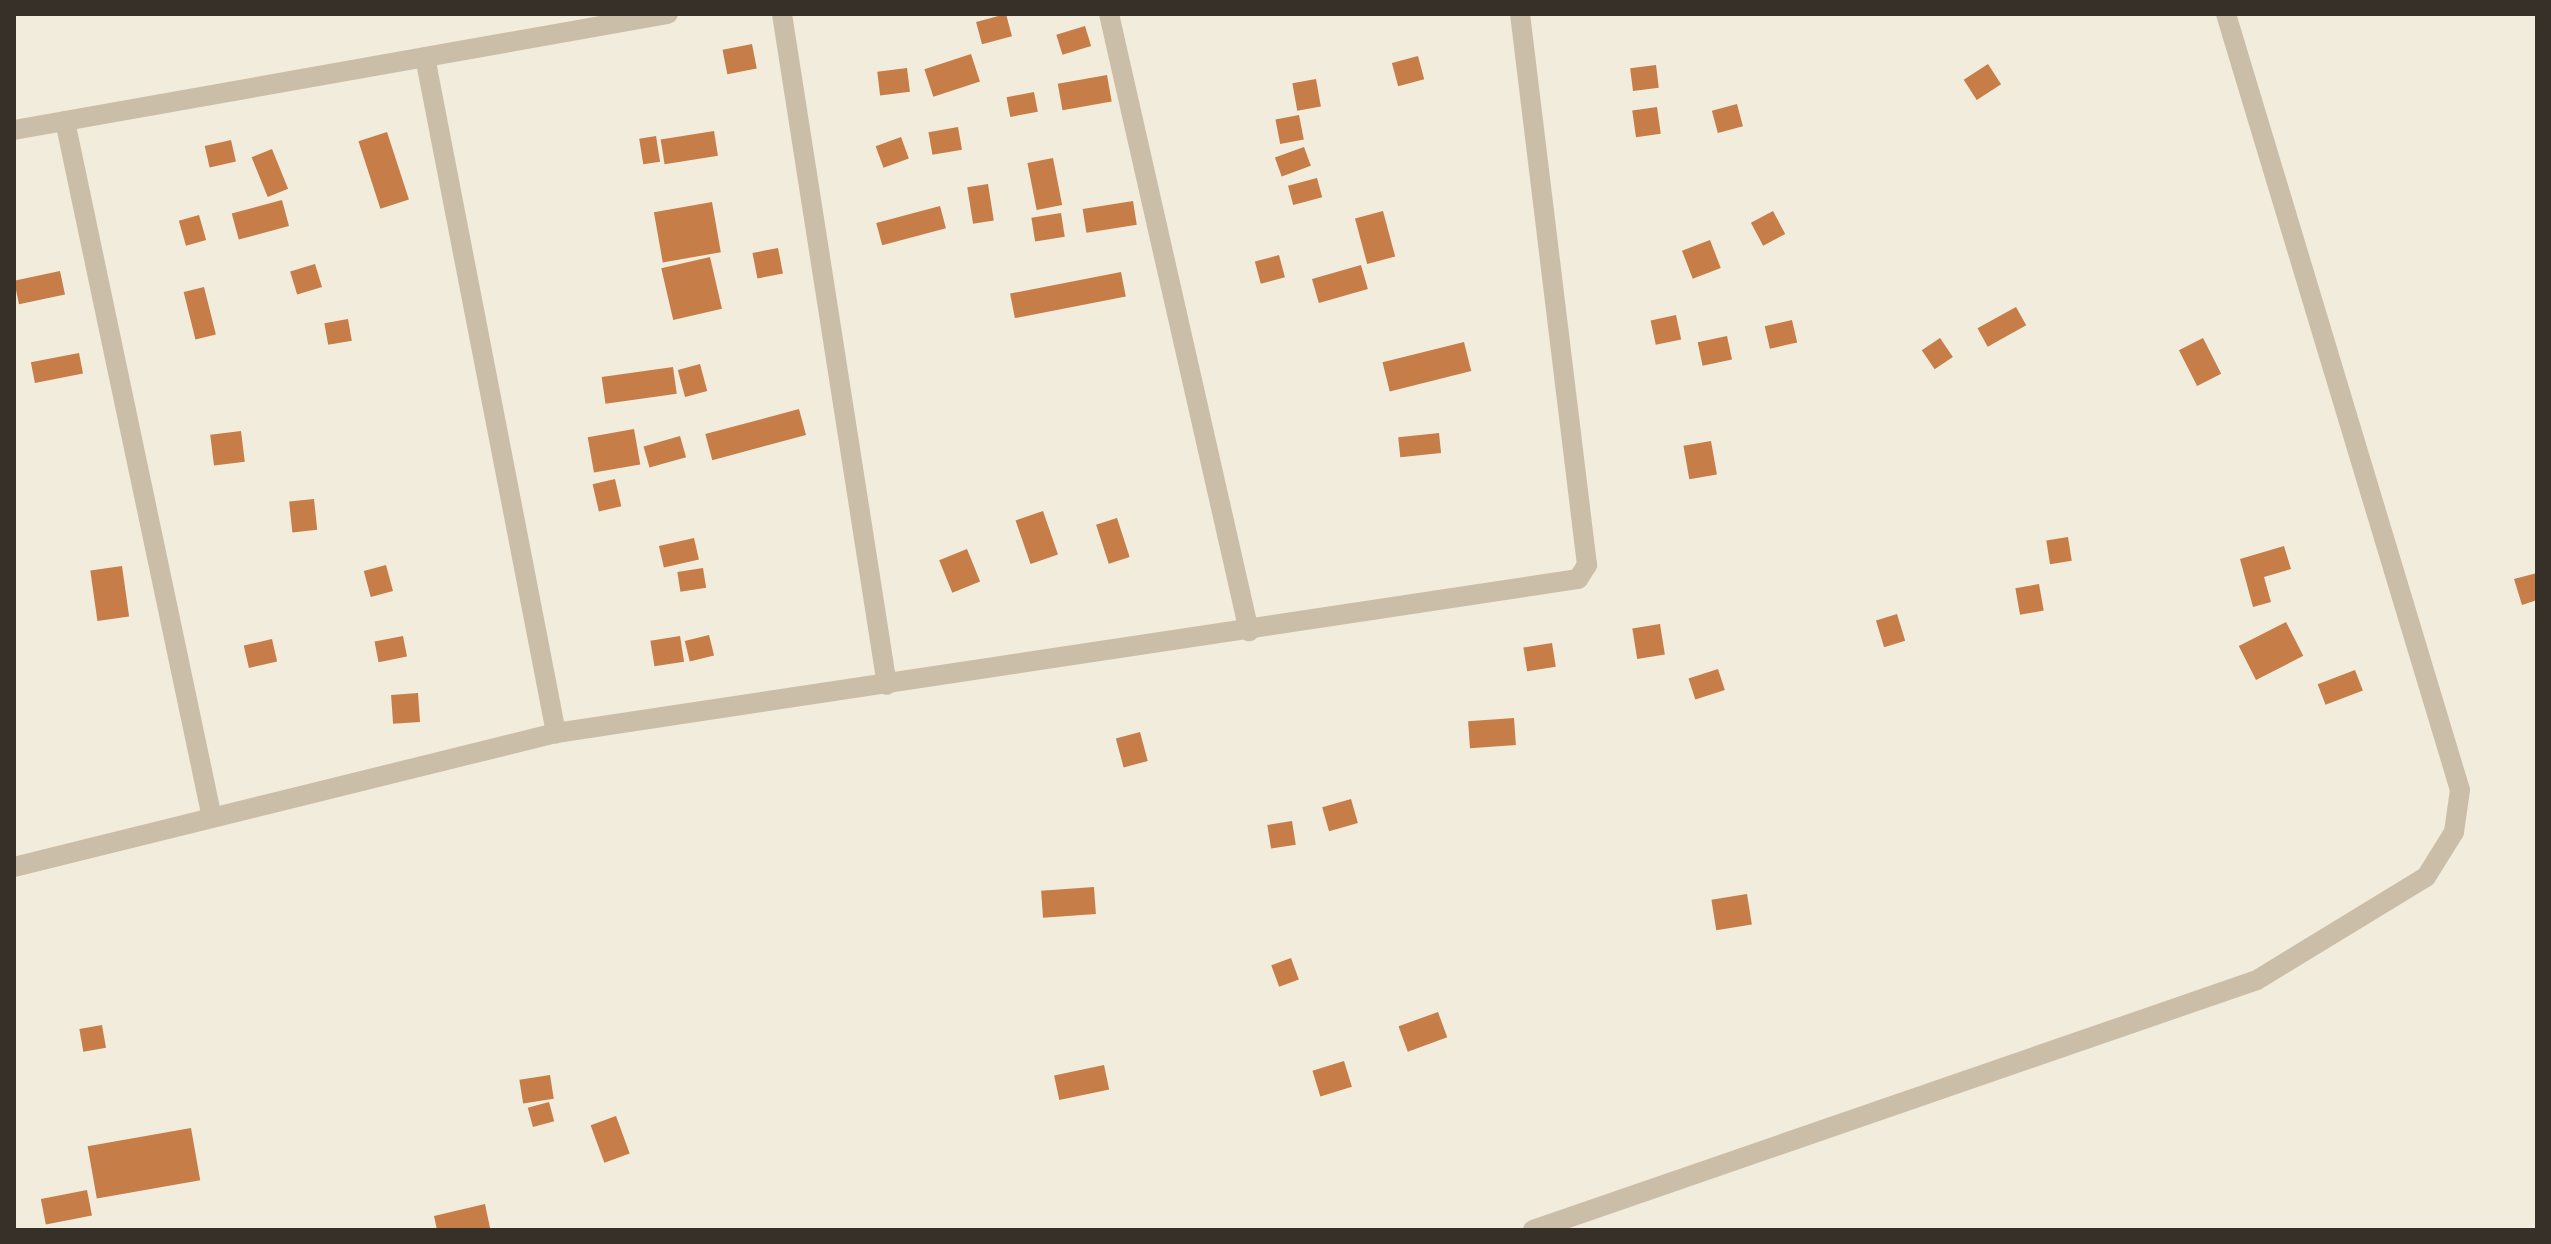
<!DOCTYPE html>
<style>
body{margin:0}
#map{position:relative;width:2551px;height:1244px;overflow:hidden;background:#f2ecdd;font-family:"Source Sans 3",sans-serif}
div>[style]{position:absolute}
.building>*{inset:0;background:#c67d47;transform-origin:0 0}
.street>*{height:20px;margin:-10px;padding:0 10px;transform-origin:10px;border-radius:10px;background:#cbbea8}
span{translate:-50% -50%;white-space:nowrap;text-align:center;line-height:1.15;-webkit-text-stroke:6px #faf5e9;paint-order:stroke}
.frame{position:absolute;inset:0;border:16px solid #373029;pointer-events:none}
</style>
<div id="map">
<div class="building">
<div style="left:1006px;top:14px;width:23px;height:31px;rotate:75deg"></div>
<div style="left:1085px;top:26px;width:21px;height:30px;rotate:73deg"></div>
<div style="left:752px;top:44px;width:25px;height:30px;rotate:79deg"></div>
<div style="left:971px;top:54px;width:29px;height:49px;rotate:72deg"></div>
<div style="left:1418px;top:56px;width:24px;height:27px;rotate:75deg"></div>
<div style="left:1988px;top:64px;width:24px;height:29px;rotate:57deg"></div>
<div style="left:1656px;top:65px;width:23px;height:26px;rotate:83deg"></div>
<div style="left:907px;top:68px;width:24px;height:30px;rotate:83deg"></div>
<div style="left:1107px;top:75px;width:27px;height:50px;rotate:80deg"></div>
<div style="left:1316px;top:79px;width:28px;height:24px;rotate:80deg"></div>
<div style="left:1034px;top:92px;width:20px;height:28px;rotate:79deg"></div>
<div style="left:1737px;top:104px;width:23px;height:26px;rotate:75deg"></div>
<div style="left:1657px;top:107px;width:27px;height:25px;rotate:82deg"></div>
<div style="left:1299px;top:115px;width:25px;height:24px;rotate:79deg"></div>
<div style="left:958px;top:127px;width:23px;height:30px;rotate:80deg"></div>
<div style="left:714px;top:131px;width:25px;height:54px;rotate:81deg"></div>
<div style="left:387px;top:132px;width:71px;height:30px;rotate:72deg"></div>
<div style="left:656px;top:136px;width:26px;height:17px;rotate:81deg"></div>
<div style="left:901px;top:137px;width:23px;height:27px;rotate:70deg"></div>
<div style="left:231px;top:140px;width:22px;height:27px;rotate:77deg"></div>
<div style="left:1304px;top:147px;width:20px;height:31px;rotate:70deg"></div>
<div style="left:272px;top:149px;width:43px;height:22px;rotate:68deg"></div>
<div style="left:1053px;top:158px;width:48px;height:26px;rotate:79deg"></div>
<div style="left:1317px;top:178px;width:20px;height:30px;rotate:75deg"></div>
<div style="left:988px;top:184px;width:37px;height:21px;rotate:81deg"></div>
<div style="left:282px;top:200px;width:27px;height:52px;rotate:75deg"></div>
<div style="left:1133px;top:201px;width:24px;height:51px;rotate:81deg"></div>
<div style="left:712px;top:202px;width:51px;height:59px;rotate:80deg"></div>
<div style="left:940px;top:206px;width:23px;height:66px;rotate:75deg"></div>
<div style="left:1383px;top:211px;width:47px;height:29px;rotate:75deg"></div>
<div style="left:1773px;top:211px;width:26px;height:25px;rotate:62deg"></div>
<div style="left:1061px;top:213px;width:24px;height:30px;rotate:81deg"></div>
<div style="left:199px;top:215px;width:26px;height:21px;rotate:74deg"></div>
<div style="left:1710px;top:240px;width:30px;height:30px;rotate:69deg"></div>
<div style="left:778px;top:248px;width:26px;height:26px;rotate:79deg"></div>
<div style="left:1279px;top:255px;width:23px;height:25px;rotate:75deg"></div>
<div style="left:710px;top:257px;width:53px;height:50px;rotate:77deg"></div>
<div style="left:315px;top:264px;width:24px;height:26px;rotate:73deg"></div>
<div style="left:1361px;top:265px;width:25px;height:51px;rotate:74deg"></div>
<div style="left:60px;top:271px;width:24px;height:47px;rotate:78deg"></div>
<div style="left:1121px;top:272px;width:25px;height:113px;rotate:79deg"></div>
<div style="left:204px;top:287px;width:49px;height:21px;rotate:76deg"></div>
<div style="left:2016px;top:307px;width:21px;height:44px;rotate:61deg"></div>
<div style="left:1676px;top:315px;width:25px;height:26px;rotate:78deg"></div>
<div style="left:348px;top:319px;width:22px;height:24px;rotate:80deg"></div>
<div style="left:1792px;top:320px;width:23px;height:28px;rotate:77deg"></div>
<div style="left:1727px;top:336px;width:24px;height:30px;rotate:78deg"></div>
<div style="left:1940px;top:338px;width:23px;height:22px;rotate:56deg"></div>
<div style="left:2203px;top:338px;width:40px;height:27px;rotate:63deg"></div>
<div style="left:1464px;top:342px;width:30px;height:84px;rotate:76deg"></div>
<div style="left:79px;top:353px;width:21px;height:49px;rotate:79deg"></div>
<div style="left:700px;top:364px;width:28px;height:23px;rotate:75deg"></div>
<div style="left:673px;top:367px;width:27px;height:72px;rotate:82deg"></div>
<div style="left:799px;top:409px;width:27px;height:97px;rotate:75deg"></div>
<div style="left:634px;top:429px;width:36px;height:47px;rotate:80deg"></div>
<div style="left:241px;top:431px;width:31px;height:31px;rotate:83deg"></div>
<div style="left:1439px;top:433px;width:20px;height:41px;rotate:84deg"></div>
<div style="left:680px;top:436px;width:22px;height:38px;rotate:74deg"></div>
<div style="left:1711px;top:441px;width:34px;height:28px;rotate:80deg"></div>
<div style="left:615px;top:479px;width:28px;height:23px;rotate:77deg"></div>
<div style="left:314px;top:499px;width:31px;height:25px;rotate:84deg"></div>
<div style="left:1043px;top:511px;width:46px;height:29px;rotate:71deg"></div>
<div style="left:1117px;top:518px;width:41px;height:22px;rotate:72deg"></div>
<div style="left:2068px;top:537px;width:24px;height:22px;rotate:81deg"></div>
<div style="left:694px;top:538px;width:22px;height:36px;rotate:77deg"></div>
<div style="clip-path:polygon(2284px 546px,2291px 569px,2264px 577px,2271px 602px,2253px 607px,2240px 559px)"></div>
<div style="left:967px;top:549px;width:35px;height:30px;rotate:68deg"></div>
<div style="left:386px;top:565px;width:27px;height:23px;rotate:75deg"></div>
<div style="left:122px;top:566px;width:51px;height:32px;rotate:82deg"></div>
<div style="left:703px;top:568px;width:20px;height:26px;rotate:81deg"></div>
<div style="clip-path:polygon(2537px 573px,2537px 600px,2522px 605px,2514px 579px)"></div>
<div style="left:2039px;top:584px;width:27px;height:24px;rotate:80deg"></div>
<div style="left:1897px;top:614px;width:28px;height:22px;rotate:73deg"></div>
<div style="left:2286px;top:622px;width:38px;height:53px;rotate:63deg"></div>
<div style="left:1660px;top:624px;width:31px;height:28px;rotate:81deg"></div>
<div style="left:709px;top:635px;width:21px;height:25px;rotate:76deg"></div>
<div style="left:403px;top:636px;width:21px;height:29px;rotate:79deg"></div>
<div style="left:680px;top:636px;width:26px;height:30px;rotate:81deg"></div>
<div style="left:272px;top:639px;width:23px;height:29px;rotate:77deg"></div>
<div style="left:1552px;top:643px;width:24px;height:29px;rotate:81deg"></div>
<div style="left:1718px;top:669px;width:22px;height:31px;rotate:72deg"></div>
<div style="left:2355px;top:670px;width:22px;height:40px;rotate:69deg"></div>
<div style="left:418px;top:693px;width:29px;height:27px;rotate:86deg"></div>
<div style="left:1514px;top:718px;width:27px;height:46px;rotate:86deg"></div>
<div style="left:1140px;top:732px;width:30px;height:25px;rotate:75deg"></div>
<div style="left:1351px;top:799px;width:25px;height:30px;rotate:74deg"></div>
<div style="left:1292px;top:821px;width:24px;height:25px;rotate:81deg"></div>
<div style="left:1094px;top:887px;width:27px;height:53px;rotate:86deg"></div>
<div style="left:1747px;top:894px;width:31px;height:36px;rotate:81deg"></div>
<div style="left:1291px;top:958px;width:23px;height:21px;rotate:70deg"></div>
<div style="left:1438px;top:1012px;width:27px;height:42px;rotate:70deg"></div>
<div style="left:102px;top:1025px;width:23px;height:23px;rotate:80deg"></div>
<div style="left:1344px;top:1061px;width:27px;height:33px;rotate:73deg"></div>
<div style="left:1104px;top:1065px;width:25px;height:51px;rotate:78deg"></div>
<div style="left:550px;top:1075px;width:24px;height:31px;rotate:81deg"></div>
<div style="left:549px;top:1102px;width:20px;height:22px;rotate:75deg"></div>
<div style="left:616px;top:1116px;width:40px;height:27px;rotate:70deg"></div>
<div style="left:191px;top:1128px;width:53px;height:105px;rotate:80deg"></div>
<div style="left:87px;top:1190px;width:26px;height:47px;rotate:79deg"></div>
<div style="clip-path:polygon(485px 1204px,490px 1228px,437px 1230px,434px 1216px)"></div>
</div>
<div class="street">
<div style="left:782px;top:14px;width:679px;rotate:81.11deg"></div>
<div style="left:1109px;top:14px;width:633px;rotate:77.22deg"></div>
<div style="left:425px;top:57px;width:689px;rotate:79.03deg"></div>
<div style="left:65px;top:121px;width:712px;rotate:78.09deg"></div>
<div style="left:14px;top:130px;width:664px;rotate:-10.06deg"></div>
<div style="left:14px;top:867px;width:558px;rotate:-13.89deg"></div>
<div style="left:556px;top:733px;width:1034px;rotate:-8.57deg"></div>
<div style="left:1578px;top:579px;width:17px;rotate:-57deg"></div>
<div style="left:1587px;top:565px;width:555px;rotate:-96.93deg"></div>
<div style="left:1533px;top:1230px;width:766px;rotate:-19.05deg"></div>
<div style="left:2257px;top:980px;width:198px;rotate:-31.4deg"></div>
<div style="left:2426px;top:877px;width:53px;rotate:-58.1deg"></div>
<div style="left:2454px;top:832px;width:42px;rotate:-81.9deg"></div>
<div style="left:2460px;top:790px;width:811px;rotate:-106.78deg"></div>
</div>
<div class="frame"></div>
</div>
